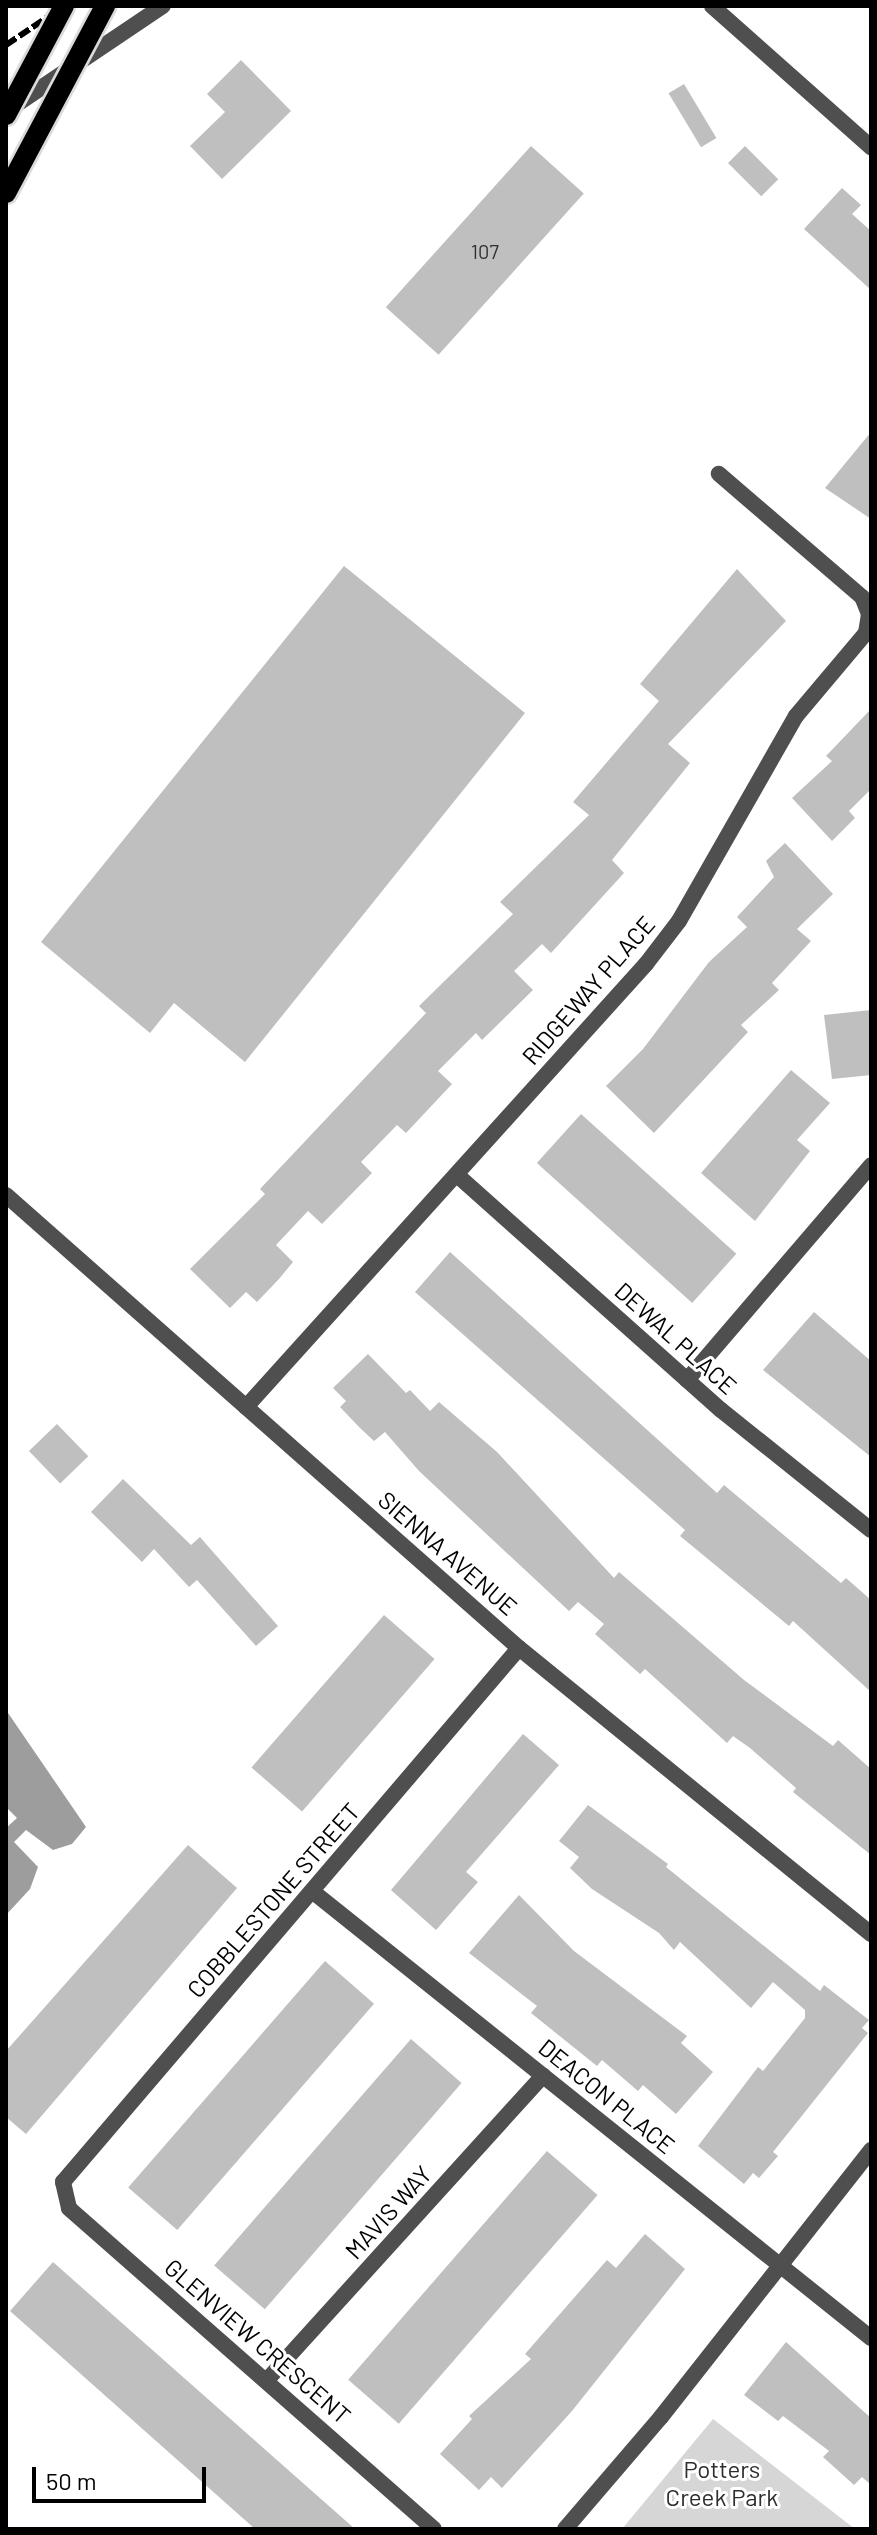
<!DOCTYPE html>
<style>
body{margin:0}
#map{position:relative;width:877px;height:2535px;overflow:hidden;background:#fff;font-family:Barlow,sans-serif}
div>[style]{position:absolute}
.green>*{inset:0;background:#d6d6d6}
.water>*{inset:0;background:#9d9d9d}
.building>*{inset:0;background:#bfbfbf;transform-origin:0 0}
.minor>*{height:16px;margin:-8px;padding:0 8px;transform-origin:8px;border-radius:8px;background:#4f4f4f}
.tertiary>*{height:16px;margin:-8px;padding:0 8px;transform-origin:8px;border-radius:8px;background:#4f4f4f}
.rail>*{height:6px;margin-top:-3px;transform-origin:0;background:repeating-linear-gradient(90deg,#000 0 12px,transparent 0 16px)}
.bridges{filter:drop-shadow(2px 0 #dbdbdb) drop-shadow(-2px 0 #dbdbdb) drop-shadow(0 2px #dbdbdb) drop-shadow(0 -2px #dbdbdb)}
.primary-bridge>*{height:20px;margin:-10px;padding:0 10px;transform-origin:10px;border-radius:10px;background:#000}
span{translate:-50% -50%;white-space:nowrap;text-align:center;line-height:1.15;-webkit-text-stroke:6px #fff;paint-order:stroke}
.number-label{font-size:20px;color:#303030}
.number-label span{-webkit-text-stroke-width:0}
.street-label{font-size:24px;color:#000}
.park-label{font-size:24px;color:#2d2d2d}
.frame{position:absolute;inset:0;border:8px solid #000;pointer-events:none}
.scale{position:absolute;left:32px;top:2467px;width:174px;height:36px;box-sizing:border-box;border:4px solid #000;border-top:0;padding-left:10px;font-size:24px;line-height:28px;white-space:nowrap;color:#000;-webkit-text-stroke:6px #fff;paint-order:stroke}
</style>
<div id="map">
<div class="green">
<div style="clip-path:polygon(713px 2419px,855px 2529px,622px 2529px)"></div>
</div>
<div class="water">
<div style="clip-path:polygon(6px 1710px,86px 1827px,72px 1844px,53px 1850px,26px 1830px,14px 1842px,38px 1867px,30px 1889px,6px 1915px,6px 1828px,17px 1818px,6px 1807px)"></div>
</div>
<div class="building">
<div style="clip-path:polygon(241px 60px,291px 111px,222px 179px,190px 146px,225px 112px,207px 94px)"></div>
<div style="left:684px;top:84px;width:63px;height:18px;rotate:59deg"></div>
<div style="left:531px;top:146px;width:71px;height:217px;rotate:42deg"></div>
<div style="left:745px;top:146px;width:47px;height:24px;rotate:45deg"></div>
<div style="clip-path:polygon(842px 188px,861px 205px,852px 214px,871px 231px,871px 290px,804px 229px)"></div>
<div style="clip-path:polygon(871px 432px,871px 519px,825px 488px)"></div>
<div style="clip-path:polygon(344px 566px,525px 713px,245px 1062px,174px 1003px,150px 1033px,41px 942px)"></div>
<div style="clip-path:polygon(737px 569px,786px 621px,668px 744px,690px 763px,612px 860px,624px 873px,551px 953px,542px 944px,514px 971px,533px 990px,482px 1040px,476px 1033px,438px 1071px,452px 1084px,406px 1133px,397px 1125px,361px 1162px,372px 1173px,322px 1224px,308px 1211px,276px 1245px,293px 1262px,279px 1279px,257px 1302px,246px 1292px,230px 1308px,190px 1269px,265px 1194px,260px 1189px,426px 1013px,419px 1006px,513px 914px,500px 902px,589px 815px,573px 802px,659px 701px,640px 684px)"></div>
<div style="clip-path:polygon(871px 709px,871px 789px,849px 811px,855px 818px,832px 841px,792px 798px,832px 761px,826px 756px)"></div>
<div style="clip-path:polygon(785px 843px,833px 894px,797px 929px,811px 941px,772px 983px,779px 990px,741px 1025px,748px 1032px,654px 1133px,606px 1086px,643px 1049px,709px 962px,747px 927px,737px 917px,774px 877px,766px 861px)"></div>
<div style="clip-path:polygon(871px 1010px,871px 1075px,832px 1079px,824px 1015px)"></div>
<div style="clip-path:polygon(791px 1070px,830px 1103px,797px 1140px,810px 1151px,755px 1221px,701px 1173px)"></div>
<div style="left:581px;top:1114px;width:209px;height:66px;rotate:42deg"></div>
<div style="clip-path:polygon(450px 1252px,717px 1493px,724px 1485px,841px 1583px,846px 1578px,871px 1600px,871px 1692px,793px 1621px,789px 1626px,680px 1536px,685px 1530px,415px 1292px)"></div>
<div style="clip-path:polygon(814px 1312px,871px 1361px,871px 1457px,763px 1370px)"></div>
<div style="clip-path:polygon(368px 1354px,406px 1393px,410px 1390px,430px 1411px,439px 1402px,497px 1452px,614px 1578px,619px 1572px,744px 1680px,833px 1746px,838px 1740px,871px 1769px,871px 1855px,793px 1792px,796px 1788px,750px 1748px,733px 1736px,727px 1743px,645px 1669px,640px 1674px,595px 1634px,604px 1624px,578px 1602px,569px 1611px,419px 1471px,385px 1432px,374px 1441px,360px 1428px,340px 1407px,346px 1401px,333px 1388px)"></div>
<div style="left:57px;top:1424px;width:45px;height:39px;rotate:46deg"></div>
<div style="clip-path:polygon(123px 1479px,191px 1545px,200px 1537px,278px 1626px,256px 1646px,197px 1580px,189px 1587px,154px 1549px,142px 1562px,91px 1512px)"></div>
<div style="left:384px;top:1615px;width:67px;height:202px;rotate:41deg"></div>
<div style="clip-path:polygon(523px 1734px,559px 1765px,466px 1872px,478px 1882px,436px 1930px,391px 1890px)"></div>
<div style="clip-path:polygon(588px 1805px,668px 1864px,666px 1867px,820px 1991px,824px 1985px,869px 2020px,862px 2028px,868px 2033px,773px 2152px,778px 2156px,759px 2178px,753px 2173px,744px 2184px,698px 2146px,758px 2067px,763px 2071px,805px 2018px,805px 2010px,773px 1982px,751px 2008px,680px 1942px,674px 1950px,659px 1933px,592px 1889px,570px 1868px,579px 1857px,559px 1841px)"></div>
<div style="clip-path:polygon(188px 1845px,237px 1888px,26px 2134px,6px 2117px,6px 2051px)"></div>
<div style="clip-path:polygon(519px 1895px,574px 1951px,687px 2036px,681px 2043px,713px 2072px,676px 2114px,643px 2085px,638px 2091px,602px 2060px,597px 2066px,531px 2013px,537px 2006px,469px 1953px)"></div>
<div style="left:325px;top:1961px;width:65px;height:300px;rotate:41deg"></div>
<div style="left:411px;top:2039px;width:67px;height:300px;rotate:41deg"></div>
<div style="left:547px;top:2151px;width:67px;height:303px;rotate:41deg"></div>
<div style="clip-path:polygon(645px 2234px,685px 2269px,572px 2411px,502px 2488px,491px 2477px,479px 2490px,440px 2454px,472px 2419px,469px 2416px,531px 2359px,525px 2354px,607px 2260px,616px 2268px)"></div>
<div style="clip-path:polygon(53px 2262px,183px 2377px,355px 2529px,255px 2529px,10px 2311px)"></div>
<div style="clip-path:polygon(786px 2342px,871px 2418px,871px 2485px,862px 2477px,854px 2485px,823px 2457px,829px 2451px,783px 2416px,778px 2421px,744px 2395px)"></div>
</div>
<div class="minor">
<div style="left:457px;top:1175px;width:353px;rotate:41.7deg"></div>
<div style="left:721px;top:1410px;width:192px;rotate:38.7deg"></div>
<div style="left:687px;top:1380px;width:283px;rotate:-49.4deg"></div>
<div style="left:246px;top:1407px;width:597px;rotate:-47.92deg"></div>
<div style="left:646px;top:964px;width:54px;rotate:-52.5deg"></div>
<div style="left:679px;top:921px;width:236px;rotate:-60.3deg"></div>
<div style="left:796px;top:716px;width:109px;rotate:-49.9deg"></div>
<div style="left:866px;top:633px;width:19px;rotate:-81deg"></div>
<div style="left:869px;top:614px;width:18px;rotate:-112deg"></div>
<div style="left:862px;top:597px;width:189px;rotate:-139.3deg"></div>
<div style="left:312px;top:1891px;width:716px;rotate:38.65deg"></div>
<div style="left:267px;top:2380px;width:411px;rotate:-47.8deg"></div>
<div style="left:434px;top:2529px;width:486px;rotate:-138.7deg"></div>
<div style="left:69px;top:2208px;width:27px;rotate:-103deg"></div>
<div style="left:63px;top:2182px;width:702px;rotate:-49.5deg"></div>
<div style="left:565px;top:2529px;width:148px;rotate:-49.4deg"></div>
<div style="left:661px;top:2417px;width:340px;rotate:-51.8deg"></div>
</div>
<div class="tertiary">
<div style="left:712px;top:6px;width:213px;rotate:41.6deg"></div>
<div style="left:11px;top:108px;width:183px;rotate:-33.9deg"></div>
<div style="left:6px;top:1195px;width:684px;rotate:41.45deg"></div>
<div style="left:519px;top:1648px;width:454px;rotate:39.1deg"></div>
</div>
<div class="rail">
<div style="left:6px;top:45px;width:70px;rotate:-33.9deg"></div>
</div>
<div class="bridges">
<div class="primary-bridge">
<div style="left:6px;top:115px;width:123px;rotate:-62deg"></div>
<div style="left:6px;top:193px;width:212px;rotate:-62.1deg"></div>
</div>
</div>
<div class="number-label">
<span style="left:485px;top:251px">107</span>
</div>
<div class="street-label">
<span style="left:588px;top:990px;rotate:-49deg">RIDGEWAY PLACE</span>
<span style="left:676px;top:1338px;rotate:42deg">DEWAL PLACE</span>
<span style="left:448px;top:1553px;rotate:41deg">SIENNA AVENUE</span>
<span style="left:273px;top:1900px;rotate:-49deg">COBBLESTONE STREET</span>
<span style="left:607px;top:2096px;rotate:39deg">DEACON PLACE</span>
<span style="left:388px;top:2212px;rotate:-48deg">MAVIS WAY</span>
<span style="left:258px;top:2341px;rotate:41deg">GLENVIEW CRESCENT</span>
</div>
<div class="park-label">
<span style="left:722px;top:2483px">Potters<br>Creek Park</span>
</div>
<div class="frame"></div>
<div class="scale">50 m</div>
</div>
